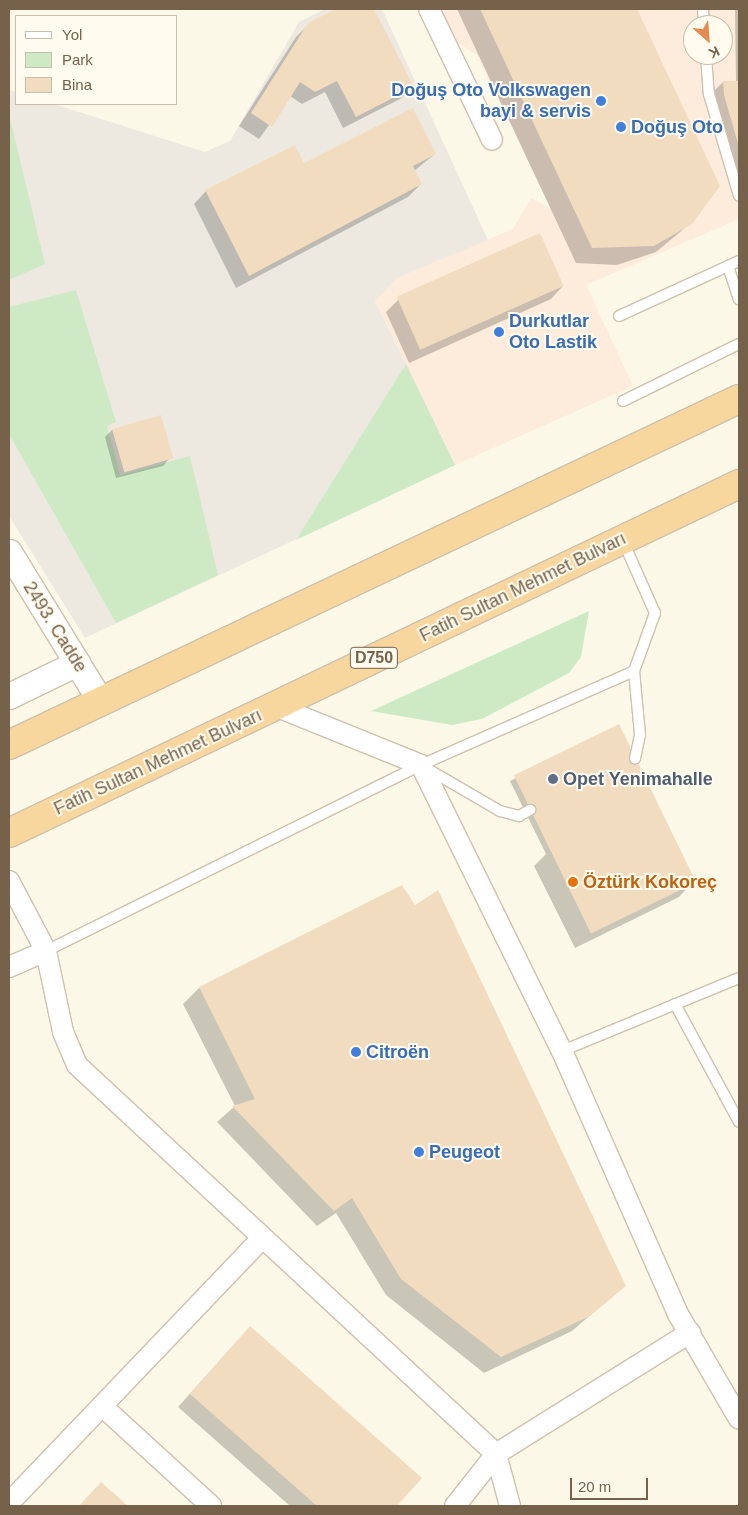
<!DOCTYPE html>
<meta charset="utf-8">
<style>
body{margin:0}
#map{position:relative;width:748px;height:1515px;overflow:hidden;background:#fcf8e7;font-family:Helvetica,sans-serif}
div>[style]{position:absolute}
.commercial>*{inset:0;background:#fdebdb}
.industrial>*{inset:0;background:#ede9e1}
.green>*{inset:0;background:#cdeac5}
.shadow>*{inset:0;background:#0003}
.building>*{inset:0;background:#f2dcbf;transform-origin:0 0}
.roads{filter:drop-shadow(1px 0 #cec1ad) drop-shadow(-1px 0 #cec1ad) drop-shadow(0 1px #cec1ad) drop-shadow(0 -1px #cec1ad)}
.service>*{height:10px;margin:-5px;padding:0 5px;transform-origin:5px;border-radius:5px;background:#fff}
.minor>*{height:20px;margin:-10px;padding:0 10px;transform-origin:10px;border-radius:10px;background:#fff}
.tertiary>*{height:25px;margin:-12.5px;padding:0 12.5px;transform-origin:12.5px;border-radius:12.5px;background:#fff}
.trunk>*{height:28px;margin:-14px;padding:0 14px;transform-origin:14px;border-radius:14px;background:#f8d79f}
.dots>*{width:14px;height:14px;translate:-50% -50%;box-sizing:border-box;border:2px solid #fffbee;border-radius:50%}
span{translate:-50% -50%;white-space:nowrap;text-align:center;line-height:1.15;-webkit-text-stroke:4px #fffbee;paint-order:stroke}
.shield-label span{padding:1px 4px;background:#fffbee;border:1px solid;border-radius:4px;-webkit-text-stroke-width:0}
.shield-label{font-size:16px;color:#76624b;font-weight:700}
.shop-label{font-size:18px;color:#366cbe;font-weight:700}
.right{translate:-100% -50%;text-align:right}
.left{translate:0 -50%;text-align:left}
.street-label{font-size:18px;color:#76624b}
.service-label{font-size:18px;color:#4e5e75;font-weight:700}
.food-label{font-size:18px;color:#c56008;font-weight:700}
.frame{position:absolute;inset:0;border:10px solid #76624b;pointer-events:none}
.legend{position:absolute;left:15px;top:15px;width:162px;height:90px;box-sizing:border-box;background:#fffbee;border:1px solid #c8bead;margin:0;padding:6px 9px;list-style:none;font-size:15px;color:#76624b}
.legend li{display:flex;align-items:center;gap:10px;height:25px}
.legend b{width:25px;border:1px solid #c8bead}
.north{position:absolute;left:683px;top:15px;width:50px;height:50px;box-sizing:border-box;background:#fffbee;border:1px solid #c8bead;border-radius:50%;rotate:154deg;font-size:14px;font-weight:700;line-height:20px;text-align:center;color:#76624b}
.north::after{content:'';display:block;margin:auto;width:18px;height:22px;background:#e68b4d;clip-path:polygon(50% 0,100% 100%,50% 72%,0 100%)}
.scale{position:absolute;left:570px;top:1478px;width:78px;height:22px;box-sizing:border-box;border:2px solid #76624b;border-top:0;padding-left:6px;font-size:15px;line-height:18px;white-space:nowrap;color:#76624b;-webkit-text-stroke:4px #fffbee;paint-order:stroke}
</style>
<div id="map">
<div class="commercial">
<div style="clip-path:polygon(evenodd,438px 9px,739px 9px,739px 219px,586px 285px,633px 386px,455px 465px,375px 301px,397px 278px,513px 229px,531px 198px,551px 209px,477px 55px,452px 39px,438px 9px,693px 25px,723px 25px,723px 55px,693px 55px,693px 25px)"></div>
</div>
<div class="industrial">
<div style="clip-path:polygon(325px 9px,382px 9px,488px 240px,397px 278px,375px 301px,455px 465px,85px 638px,9px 516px,9px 89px,16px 92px,16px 104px,54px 104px,205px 152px,230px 141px,299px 22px)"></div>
</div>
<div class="green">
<div style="clip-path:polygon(9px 114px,45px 264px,9px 280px)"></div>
<div style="clip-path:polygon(76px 290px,116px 422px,107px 426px,120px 475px,190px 456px,218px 575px,116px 623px,9px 434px,9px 307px)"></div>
<div style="clip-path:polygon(406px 364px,455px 465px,296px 540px)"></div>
<div style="clip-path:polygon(589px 611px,581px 657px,569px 673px,482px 719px,452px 725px,371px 711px)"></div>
</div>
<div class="shadow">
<div style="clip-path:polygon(338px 9px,373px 9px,413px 87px,400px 99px,343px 128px,325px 92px,302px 104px,290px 96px,259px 139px,239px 126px,296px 37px,309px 24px)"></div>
<div style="clip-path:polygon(457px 9px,636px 9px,691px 223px,656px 252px,617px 265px,576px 263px)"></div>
<div style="clip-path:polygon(735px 9px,739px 9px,739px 203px,711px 94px,723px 82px,736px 82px)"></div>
<div style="clip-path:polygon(435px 154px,414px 171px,421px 184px,408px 197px,236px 288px,194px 204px,206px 191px,304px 165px)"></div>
<div style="clip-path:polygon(563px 286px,551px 299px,409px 363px,386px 312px,398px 300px)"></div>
<div style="clip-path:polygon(113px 429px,171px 457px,163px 466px,116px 478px,105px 437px)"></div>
<div style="clip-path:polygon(618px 726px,694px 881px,679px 897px,575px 948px,534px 866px,546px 854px,510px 781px)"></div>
<div style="clip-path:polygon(402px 887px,624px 1286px,572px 1331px,484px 1373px,386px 1295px,336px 1213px,317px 1226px,217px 1122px,235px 1106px,183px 1004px,199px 988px)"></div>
<div style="clip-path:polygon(238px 1340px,420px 1478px,395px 1506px,290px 1506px,178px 1407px)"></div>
</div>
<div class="building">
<div style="clip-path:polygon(336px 9px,374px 9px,414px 87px,356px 117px,337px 81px,315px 92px,300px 82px,272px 127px,251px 113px,308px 23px)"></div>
<div style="clip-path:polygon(480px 9px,637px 9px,720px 186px,692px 224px,654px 246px,592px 248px)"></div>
<div style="clip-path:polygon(723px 81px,739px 81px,739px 147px,724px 95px)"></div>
<div style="clip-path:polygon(413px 108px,436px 154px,413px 166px,422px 184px,249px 276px,205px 190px,295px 145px,304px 163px)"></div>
<div style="left:540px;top:233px;width:58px;height:157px;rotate:66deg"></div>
<div style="left:161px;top:415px;width:45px;height:51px;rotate:74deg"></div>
<div style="left:619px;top:724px;width:176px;height:117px;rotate:64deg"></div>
<div style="clip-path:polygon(402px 885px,415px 905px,438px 890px,626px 1286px,590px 1316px,501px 1357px,401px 1279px,352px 1198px,334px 1211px,232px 1106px,255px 1099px,199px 987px)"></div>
<div style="clip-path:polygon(250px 1326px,422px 1478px,397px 1506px,317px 1506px,190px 1394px)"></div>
<div style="clip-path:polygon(101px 1482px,128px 1506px,79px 1506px)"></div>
</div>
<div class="roads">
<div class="service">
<div style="left:703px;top:9px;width:16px;rotate:86deg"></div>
<div style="left:706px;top:55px;width:39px;rotate:86deg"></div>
<div style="left:709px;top:94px;width:106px;rotate:73.6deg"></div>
<div style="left:728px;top:266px;width:35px;rotate:72deg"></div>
<div style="left:619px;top:316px;width:132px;rotate:-24.6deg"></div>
<div style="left:623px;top:401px;width:129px;rotate:-26.2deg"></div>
<div style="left:634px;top:671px;width:64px;rotate:84.6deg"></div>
<div style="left:640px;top:735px;width:24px;rotate:102deg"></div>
<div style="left:426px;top:768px;width:86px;rotate:30.2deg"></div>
<div style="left:500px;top:811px;width:20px;rotate:15deg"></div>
<div style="left:519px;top:816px;width:13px;rotate:-29deg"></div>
<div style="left:46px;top:951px;width:419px;rotate:-26.4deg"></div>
<div style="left:421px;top:765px;width:233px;rotate:-23.8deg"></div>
<div style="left:634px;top:671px;width:62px;rotate:-70.1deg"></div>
<div style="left:655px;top:613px;width:79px;rotate:-114deg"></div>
<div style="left:675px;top:1004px;width:134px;rotate:61.5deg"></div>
<div style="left:562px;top:1051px;width:191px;rotate:-22.4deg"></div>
</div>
<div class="minor">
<div style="left:429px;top:9px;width:145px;rotate:64.3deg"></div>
<div style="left:275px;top:706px;width:157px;rotate:22deg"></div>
<div style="left:421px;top:765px;width:319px;rotate:63.8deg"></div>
<div style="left:562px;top:1051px;width:287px;rotate:66.2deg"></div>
<div style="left:678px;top:1314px;width:121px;rotate:59.8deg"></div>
<div style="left:9px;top:881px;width:79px;rotate:62.1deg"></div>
<div style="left:46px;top:951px;width:83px;rotate:78.1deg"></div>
<div style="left:63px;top:1032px;width:36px;rotate:67deg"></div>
<div style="left:77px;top:1065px;width:572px;rotate:42.87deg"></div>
<div style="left:496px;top:1454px;width:54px;rotate:74.9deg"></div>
<div style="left:9px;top:967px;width:40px;rotate:-23.4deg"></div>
<div style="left:102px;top:1406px;width:148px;rotate:42.5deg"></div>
<div style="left:9px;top:1503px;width:366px;rotate:-46.3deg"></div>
<div style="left:455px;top:1506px;width:66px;rotate:-51.7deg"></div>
<div style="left:496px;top:1454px;width:229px;rotate:-32deg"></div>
</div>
<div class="tertiary">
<div style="left:9px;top:552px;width:176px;rotate:58.5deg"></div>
<div style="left:9px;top:696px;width:76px;rotate:-25.9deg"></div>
</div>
<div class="trunk">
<div style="left:9px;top:745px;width:808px;rotate:-25.36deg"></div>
<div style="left:9px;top:833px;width:809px;rotate:-25.55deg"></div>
</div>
</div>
<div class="dots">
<div style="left:601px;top:101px;background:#3f7fe0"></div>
<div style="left:621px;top:127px;background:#3f7fe0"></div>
<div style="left:499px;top:332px;background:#3f7fe0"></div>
<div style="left:553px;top:779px;background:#5c6f8a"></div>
<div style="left:573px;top:882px;background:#e8710a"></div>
<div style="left:356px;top:1052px;background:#3f7fe0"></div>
<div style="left:419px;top:1152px;background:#3f7fe0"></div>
</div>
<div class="shield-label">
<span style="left:374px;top:658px">D750</span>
</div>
<div class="shop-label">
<span class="right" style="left:591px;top:101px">Doğuş Oto Volkswagen<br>bayi &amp; servis</span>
<span class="left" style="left:631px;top:127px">Doğuş Oto</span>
<span class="left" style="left:509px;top:332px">Durkutlar<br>Oto Lastik</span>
<span class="left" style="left:366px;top:1052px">Citroën</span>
<span class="left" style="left:429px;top:1152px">Peugeot</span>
</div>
<div class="street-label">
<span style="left:523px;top:587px;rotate:-26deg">Fatih Sultan Mehmet Bulvarı</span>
<span style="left:55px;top:627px;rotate:58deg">2493. Cadde</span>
<span style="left:158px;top:762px;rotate:-25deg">Fatih Sultan Mehmet Bulvarı</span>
</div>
<div class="service-label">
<span class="left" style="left:563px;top:779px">Opet Yenimahalle</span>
</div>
<div class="food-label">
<span class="left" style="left:583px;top:882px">Öztürk Kokoreç</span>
</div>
<div class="frame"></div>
<ul class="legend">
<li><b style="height:6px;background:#fff"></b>Yol</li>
<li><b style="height:14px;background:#cdeac5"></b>Park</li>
<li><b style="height:14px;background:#f2dcbf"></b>Bina</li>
</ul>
<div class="north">K</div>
<div class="scale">20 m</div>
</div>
